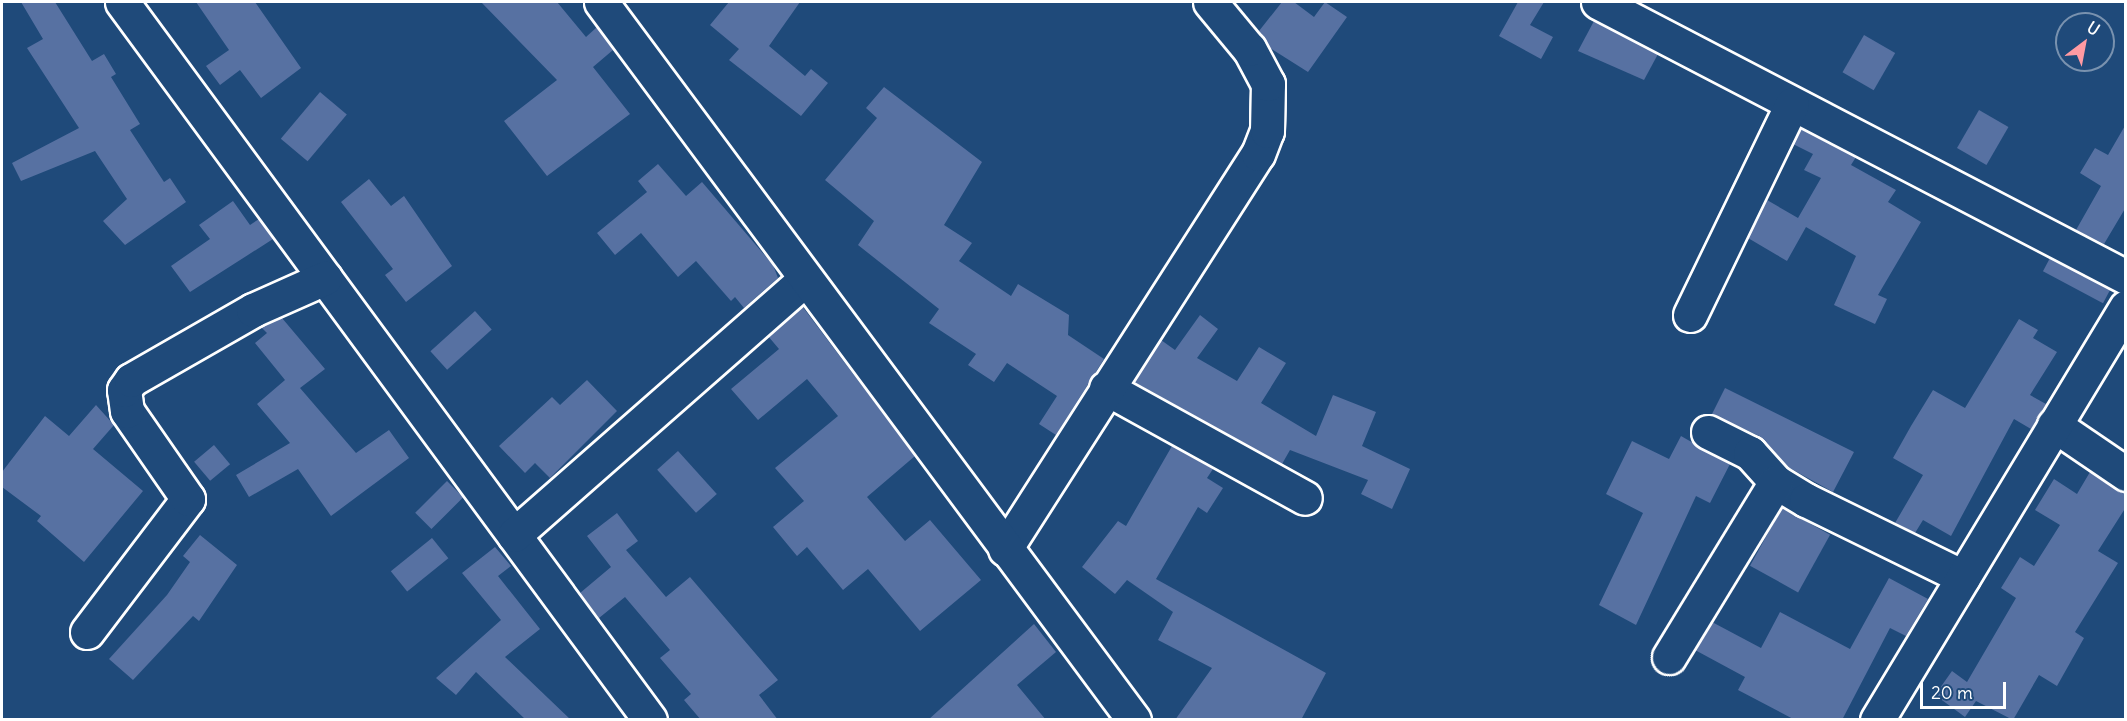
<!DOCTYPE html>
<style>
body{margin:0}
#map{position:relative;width:2127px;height:721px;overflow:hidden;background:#1f4a7a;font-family:Delius,sans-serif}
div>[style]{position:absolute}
.building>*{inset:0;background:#5771a2;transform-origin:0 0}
.roads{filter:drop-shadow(2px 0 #fff) drop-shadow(-2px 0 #fff) drop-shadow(0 2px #fff) drop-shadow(0 -2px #fff)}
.street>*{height:33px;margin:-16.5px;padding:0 16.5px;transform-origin:16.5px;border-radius:16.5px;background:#1f4a7a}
.secondary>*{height:33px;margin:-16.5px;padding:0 16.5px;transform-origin:16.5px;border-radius:16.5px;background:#1f4a7a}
span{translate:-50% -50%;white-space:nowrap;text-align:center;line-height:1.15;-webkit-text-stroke:6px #1f4a7a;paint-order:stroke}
.frame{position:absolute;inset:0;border:3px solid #fff;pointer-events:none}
.north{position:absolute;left:2055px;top:12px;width:60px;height:60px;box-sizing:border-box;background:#1f4a7a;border:2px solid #7992af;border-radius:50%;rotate:32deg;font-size:16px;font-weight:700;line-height:24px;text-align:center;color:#fff}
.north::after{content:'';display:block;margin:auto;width:21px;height:27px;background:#ff9aa2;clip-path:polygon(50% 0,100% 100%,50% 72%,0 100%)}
.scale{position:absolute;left:1920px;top:682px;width:86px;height:27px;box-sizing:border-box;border:3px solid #fff;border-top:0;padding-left:8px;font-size:18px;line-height:21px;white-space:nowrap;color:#fff;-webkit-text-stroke:4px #1f4a7a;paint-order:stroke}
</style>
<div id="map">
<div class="building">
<div style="clip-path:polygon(21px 2px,55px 2px,92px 61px,104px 54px,116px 74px,111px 77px,140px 124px,130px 130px,164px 182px,170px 178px,186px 202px,125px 245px,103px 221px,127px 199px,95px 151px,21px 181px,12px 163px,79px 128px,27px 48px,43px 39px)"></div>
<div style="clip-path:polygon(196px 2px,255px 2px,301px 68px,261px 98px,240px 70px,220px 85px,206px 66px,229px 50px)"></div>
<div style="clip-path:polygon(481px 2px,557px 2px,586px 37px,597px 27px,613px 50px,593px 67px,630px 114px,547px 176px,504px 121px,557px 80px)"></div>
<div style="clip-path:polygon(729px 2px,800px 2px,769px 46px,805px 76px,811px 69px,828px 83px,801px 116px,729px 60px,739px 49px,710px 25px)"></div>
<div style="clip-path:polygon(1282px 2px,1294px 2px,1314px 17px,1325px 2px,1347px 17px,1308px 72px,1270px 48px,1259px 31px)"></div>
<div style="clip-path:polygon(1518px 2px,1544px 2px,1530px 25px,1553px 37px,1541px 59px,1499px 36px)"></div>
<div style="clip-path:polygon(1594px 21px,1658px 54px,1644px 80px,1578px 51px)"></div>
<div style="left:1864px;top:35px;width:36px;height:43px;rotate:30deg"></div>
<div style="clip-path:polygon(884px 87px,982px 162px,944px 225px,972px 243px,959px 261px,1011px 296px,1018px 284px,1069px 315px,1068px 335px,1104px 359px,1056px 435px,1039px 424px,1057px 396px,1007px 363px,994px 382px,968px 365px,976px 354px,929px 323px,939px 309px,858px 245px,874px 221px,825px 180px,877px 118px,866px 108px)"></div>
<div style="left:320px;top:92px;width:35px;height:61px;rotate:40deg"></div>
<div style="left:1979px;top:110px;width:34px;height:44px;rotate:30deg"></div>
<div style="clip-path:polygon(2126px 124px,2126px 207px,2104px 244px,2076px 230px,2101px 186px,2080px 173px,2095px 148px,2108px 155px)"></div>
<div style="clip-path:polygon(1801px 129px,1856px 157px,1851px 165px,1896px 190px,1888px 202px,1921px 222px,1878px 295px,1887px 299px,1875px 324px,1834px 305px,1856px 256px,1806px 227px,1787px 261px,1748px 238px,1767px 200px,1798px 218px,1821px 178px,1804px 170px,1813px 154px,1793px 144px)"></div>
<div style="clip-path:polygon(658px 164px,686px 196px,702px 182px,773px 265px,778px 278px,744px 308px,735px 297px,731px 301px,696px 261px,678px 277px,641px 233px,615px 255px,597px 233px,647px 192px,638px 181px)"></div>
<div style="clip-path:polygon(369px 179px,391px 206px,404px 196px,452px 266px,406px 302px,385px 275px,393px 269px,341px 202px)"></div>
<div style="clip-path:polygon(233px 201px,250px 225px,259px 219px,273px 239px,190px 292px,171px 266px,210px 239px,199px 225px)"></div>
<div style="left:2050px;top:258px;width:68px;height:15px;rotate:28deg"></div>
<div style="clip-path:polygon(802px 306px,915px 456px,867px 497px,905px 541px,930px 520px,981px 580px,920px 631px,868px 569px,843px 590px,807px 547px,797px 556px,773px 527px,804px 501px,775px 468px,838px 416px,807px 379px,758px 420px,731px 389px,779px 349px,768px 336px)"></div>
<div style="left:475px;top:311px;width:25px;height:60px;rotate:48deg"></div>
<div style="clip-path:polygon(1200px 315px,1218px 329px,1197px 358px,1237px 381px,1259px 347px,1286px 363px,1261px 403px,1316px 436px,1333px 395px,1376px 412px,1362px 446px,1410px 469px,1392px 509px,1361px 494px,1368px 480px,1290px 450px,1282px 464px,1134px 382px,1161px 340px,1175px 350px)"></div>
<div style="clip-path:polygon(282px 318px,325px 369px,300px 388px,356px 453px,389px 430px,409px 458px,331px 516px,298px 469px,249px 497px,236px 475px,290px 443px,257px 404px,285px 380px,255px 343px,267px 333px,261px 327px)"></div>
<div style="clip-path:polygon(2019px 319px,2038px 330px,2033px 338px,2057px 352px,2030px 395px,2046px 404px,2031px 429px,2014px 419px,1951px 536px,1923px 520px,1915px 533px,1895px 523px,1923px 475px,1893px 458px,1911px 426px,1933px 390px,1965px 408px)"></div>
<div style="clip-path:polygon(587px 380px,617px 411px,550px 478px,535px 463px,525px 473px,499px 446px,552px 397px,560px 405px)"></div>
<div style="clip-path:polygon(1725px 388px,1854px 452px,1833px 492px,1788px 467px,1759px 436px,1712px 414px)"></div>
<div style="clip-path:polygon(96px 405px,114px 425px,93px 449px,143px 491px,84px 562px,37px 521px,41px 516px,2px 487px,2px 472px,45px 416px,69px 436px)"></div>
<div style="clip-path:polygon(1681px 436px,1730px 464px,1710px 503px,1696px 496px,1636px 625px,1599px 605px,1643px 513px,1606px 494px,1632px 441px,1669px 459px)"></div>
<div style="left:214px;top:445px;width:25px;height:26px;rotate:50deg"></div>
<div style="clip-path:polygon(1172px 446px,1213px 469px,1207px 478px,1223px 488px,1207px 513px,1198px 507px,1156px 579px,1326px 673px,1301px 720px,1175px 720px,1212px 668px,1158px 640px,1173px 612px,1127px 580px,1115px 594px,1082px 567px,1118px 521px,1126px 526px)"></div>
<div style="left:678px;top:451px;width:58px;height:28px;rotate:48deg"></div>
<div style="clip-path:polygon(2090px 472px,2126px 493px,2126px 507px,2098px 551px,2118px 563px,2075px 632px,2084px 638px,2057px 686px,2039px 675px,2013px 720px,1976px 701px,1965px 717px,1935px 695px,1952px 671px,1967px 682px,2016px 598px,2001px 588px,2020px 557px,2034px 566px,2060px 525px,2035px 510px,2054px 479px,2077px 494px)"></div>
<div style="left:447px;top:481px;width:23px;height:45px;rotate:45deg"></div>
<div style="left:1782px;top:508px;width:55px;height:66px;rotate:29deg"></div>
<div style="clip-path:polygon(617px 513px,638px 541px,626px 550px,666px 597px,690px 577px,778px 680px,759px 695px,778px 720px,701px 720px,684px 700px,691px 694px,660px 658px,670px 650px,625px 597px,599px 618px,580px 593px,611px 567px,587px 536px)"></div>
<div style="clip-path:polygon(200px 535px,237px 565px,199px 621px,193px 616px,133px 680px,109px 659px,167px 595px,190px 562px,183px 556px)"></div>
<div style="left:432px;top:538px;width:26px;height:53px;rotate:51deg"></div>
<div style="clip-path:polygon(495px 547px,511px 566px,498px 576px,540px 629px,505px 657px,571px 720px,526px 720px,476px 672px,456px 695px,436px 678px,501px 620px,462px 573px)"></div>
<div style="clip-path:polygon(1889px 578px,1928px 599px,1906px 636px,1890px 628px,1842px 720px,1795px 720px,1738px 690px,1745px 677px,1695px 650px,1712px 622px,1761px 648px,1780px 612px,1850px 649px)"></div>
<div style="clip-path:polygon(1034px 624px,1056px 652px,1017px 685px,1046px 720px,928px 720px)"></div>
</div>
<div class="roads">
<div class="street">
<div style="left:122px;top:2px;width:891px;rotate:53.67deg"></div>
<div style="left:1598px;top:2px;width:595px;rotate:27.51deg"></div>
<div style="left:1690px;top:315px;width:234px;rotate:-64.2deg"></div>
<div style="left:1106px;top:388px;width:227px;rotate:28.9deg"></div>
<div style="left:2054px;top:425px;width:87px;rotate:34.2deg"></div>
<div style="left:1708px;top:432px;width:47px;rotate:26.6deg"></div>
<div style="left:1750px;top:453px;width:39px;rotate:48deg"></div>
<div style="left:1776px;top:482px;width:35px;rotate:31deg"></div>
<div style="left:1806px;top:500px;width:175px;rotate:26.1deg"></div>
<div style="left:514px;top:535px;width:388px;rotate:-41.3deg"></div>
<div style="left:1005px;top:549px;width:469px;rotate:-57.4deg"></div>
<div style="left:1258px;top:154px;width:25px;rotate:-69deg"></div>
<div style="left:1267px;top:131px;width:47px;rotate:-88.8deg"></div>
<div style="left:1268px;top:84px;width:40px;rotate:-118deg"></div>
<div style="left:1249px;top:49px;width:61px;rotate:-129.7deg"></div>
<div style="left:87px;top:632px;width:167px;rotate:-52.8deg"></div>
<div style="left:188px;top:499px;width:107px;rotate:-124.7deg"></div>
<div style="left:127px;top:411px;width:21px;rotate:-98deg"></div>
<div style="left:124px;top:390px;width:12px;rotate:-55deg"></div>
<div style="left:131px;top:380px;width:141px;rotate:-29.8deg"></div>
<div style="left:253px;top:310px;width:79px;rotate:-24deg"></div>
<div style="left:1669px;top:657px;width:205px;rotate:-58.6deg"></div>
<div style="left:1877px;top:720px;width:482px;rotate:-58.9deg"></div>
</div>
<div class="secondary">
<div style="left:601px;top:2px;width:894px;rotate:53.41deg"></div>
</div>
</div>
<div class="frame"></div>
<div class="north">U</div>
<div class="scale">20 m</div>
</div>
